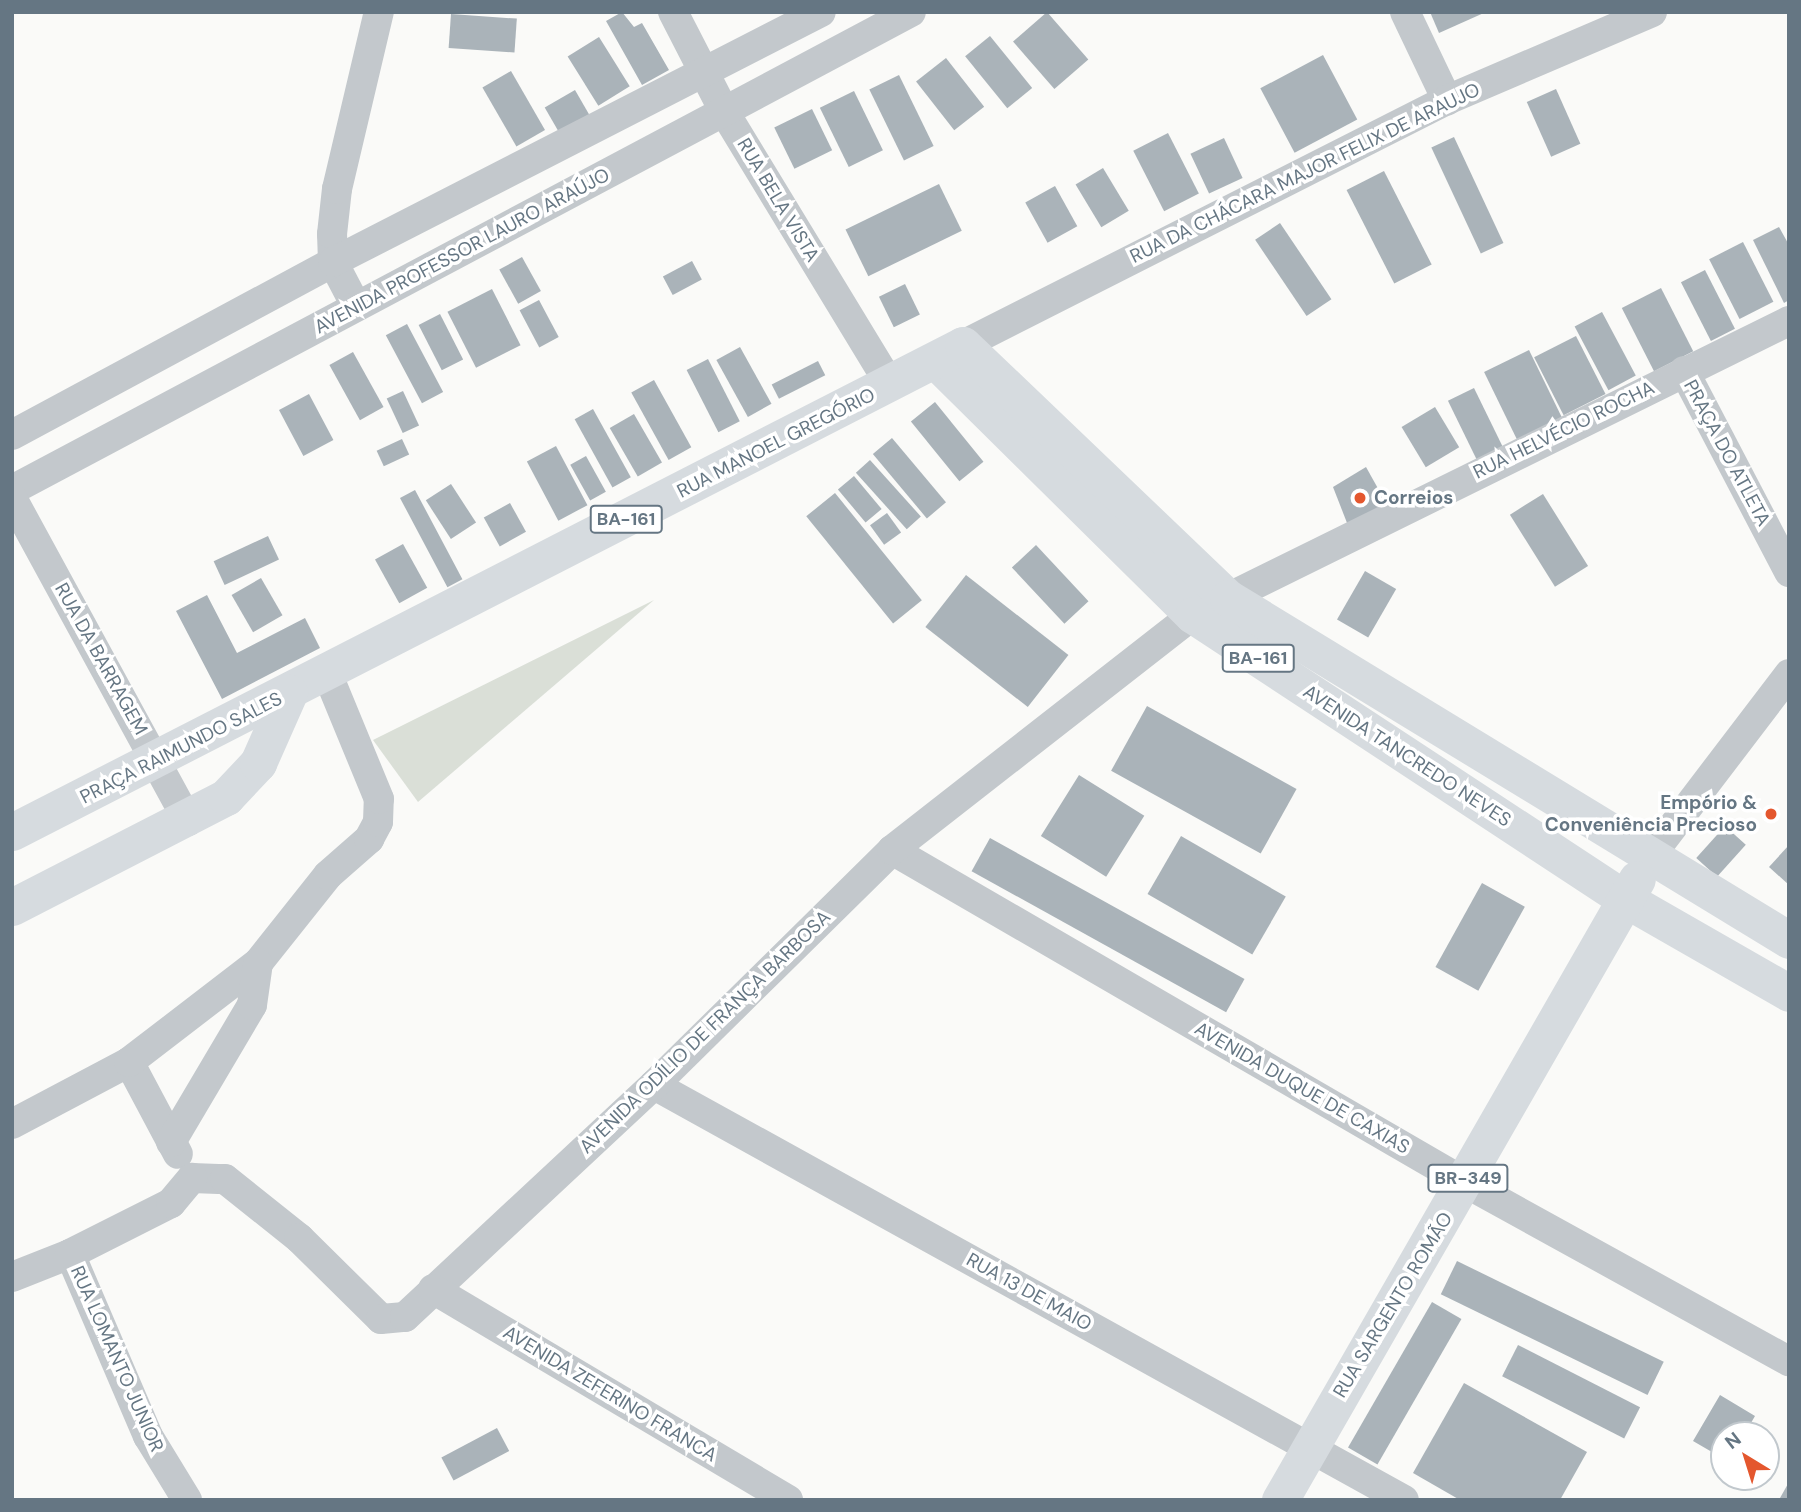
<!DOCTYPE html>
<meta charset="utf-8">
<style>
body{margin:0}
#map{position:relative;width:1801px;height:1512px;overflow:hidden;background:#fafaf8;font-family:"DM Sans",sans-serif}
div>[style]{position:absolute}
.green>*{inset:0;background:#dadfd7}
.building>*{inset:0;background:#aab3b9;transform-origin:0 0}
.minor>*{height:30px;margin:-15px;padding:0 15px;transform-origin:15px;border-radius:15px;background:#c3c8cc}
.major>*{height:37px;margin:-18.5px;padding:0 18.5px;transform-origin:18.5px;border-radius:18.5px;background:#d6dbdf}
.dots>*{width:19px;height:19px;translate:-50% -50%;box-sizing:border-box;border:4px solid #fff;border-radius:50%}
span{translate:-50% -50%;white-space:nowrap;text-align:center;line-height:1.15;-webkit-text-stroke:7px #fff;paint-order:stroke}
.shield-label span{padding:2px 5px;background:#fff;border:2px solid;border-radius:5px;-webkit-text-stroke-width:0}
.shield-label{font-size:18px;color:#657683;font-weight:700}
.street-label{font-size:19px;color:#657683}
.poi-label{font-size:19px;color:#657683;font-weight:700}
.left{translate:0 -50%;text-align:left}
.right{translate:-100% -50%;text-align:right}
.frame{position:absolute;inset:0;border:14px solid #657683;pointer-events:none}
.north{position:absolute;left:1710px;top:1421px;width:70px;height:70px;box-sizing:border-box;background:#fff;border:2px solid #c1c8cd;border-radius:50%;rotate:322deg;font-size:19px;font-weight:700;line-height:28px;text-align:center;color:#657683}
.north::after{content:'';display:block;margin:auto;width:24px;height:32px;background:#e4572e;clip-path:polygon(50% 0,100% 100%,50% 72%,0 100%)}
</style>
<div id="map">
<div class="green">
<div style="clip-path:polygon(654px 600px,418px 802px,373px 740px)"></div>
</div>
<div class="building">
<div style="clip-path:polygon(622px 12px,634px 27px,642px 23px,669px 70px,642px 85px,606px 21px)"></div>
<div style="left:1047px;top:12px;width:63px;height:45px;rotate:49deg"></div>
<div style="clip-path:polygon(1430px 12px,1486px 12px,1439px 33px)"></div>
<div style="left:451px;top:14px;width:66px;height:34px;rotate:4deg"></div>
<div style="left:990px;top:36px;width:67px;height:32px;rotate:51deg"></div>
<div style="left:599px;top:37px;width:58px;height:37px;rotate:58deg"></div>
<div style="left:1323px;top:55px;width:73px;height:71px;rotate:62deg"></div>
<div style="left:946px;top:58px;width:62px;height:38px;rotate:52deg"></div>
<div style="left:511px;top:71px;width:68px;height:33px;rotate:60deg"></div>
<div style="left:899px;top:75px;width:79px;height:33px;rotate:64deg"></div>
<div style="left:1556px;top:89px;width:60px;height:32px;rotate:66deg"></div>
<div style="left:575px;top:90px;width:30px;height:35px;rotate:60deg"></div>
<div style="left:854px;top:91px;width:66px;height:38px;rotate:64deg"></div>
<div style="left:812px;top:109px;width:46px;height:42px;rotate:64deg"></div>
<div style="left:1168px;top:133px;width:68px;height:39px;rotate:63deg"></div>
<div style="left:1454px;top:137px;width:117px;height:25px;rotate:65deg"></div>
<div style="left:1224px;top:138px;width:44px;height:37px;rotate:65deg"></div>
<div style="left:1103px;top:168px;width:50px;height:32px;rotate:59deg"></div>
<div style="left:1384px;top:171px;width:105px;height:42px;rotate:63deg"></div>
<div style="left:939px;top:184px;width:52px;height:104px;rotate:64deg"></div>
<div style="left:1055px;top:186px;width:46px;height:34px;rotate:61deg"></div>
<div style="left:1280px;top:223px;width:92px;height:30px;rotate:56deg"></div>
<div style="clip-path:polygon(1779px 227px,1789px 245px,1789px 300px,1784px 303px,1753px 240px)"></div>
<div style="left:1743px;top:242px;width:67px;height:38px;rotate:63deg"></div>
<div style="left:522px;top:257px;width:39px;height:26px;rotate:61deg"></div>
<div style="left:692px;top:261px;width:21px;height:33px;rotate:62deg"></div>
<div style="left:1705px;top:270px;width:66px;height:27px;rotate:63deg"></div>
<div style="left:905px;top:284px;width:34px;height:29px;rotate:64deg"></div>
<div style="left:1661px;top:288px;width:71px;height:44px;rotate:63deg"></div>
<div style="left:492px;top:289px;width:63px;height:50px;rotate:63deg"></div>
<div style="left:539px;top:300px;width:42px;height:22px;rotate:62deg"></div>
<div style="left:1602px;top:312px;width:72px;height:31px;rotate:62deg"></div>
<div style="left:440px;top:314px;width:51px;height:24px;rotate:63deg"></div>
<div style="left:407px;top:324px;width:77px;height:24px;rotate:62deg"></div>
<div style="left:1576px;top:336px;width:65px;height:47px;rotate:63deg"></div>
<div style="left:740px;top:347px;width:65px;height:27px;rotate:61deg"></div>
<div style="left:1529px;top:350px;width:77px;height:50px;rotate:64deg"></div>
<div style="left:353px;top:352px;width:63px;height:27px;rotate:61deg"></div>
<div style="left:708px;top:359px;width:70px;height:24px;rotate:63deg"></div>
<div style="left:818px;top:361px;width:16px;height:52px;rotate:63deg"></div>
<div style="left:654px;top:380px;width:77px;height:26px;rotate:61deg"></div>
<div style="left:1474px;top:388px;width:68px;height:29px;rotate:64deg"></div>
<div style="left:403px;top:391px;width:38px;height:18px;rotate:65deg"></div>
<div style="left:309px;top:394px;width:52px;height:34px;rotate:62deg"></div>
<div style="left:935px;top:402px;width:77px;height:31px;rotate:51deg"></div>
<div style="left:1435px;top:407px;width:47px;height:39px;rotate:59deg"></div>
<div style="left:593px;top:409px;width:78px;height:21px;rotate:61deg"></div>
<div style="left:634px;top:414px;width:56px;height:28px;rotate:60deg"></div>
<div style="left:892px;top:438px;width:84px;height:25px;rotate:50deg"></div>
<div style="left:402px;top:439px;width:17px;height:28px;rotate:65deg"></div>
<div style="left:556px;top:446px;width:67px;height:33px;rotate:62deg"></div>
<div style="left:586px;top:456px;width:41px;height:18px;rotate:61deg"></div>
<div style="left:870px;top:460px;width:76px;height:19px;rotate:48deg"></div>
<div style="clip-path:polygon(1366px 467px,1390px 510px,1349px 528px,1333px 487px)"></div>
<div style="left:854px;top:476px;width:43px;height:21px;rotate:50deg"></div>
<div style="left:451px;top:484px;width:46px;height:30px;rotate:57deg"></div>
<div style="left:415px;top:490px;width:101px;height:17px;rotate:62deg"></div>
<div style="left:835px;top:493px;width:138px;height:37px;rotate:51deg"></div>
<div style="left:1543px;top:494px;width:85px;height:39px;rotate:58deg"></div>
<div style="left:510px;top:503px;width:33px;height:30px;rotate:61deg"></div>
<div style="left:887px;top:513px;width:24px;height:21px;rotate:54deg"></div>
<div style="left:268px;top:536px;width:26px;height:60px;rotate:65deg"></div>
<div style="left:403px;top:544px;width:50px;height:32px;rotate:61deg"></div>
<div style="left:1036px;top:545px;width:77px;height:33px;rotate:47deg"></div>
<div style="left:1365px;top:571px;width:36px;height:56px;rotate:30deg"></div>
<div style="left:966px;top:575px;width:130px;height:66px;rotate:38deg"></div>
<div style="left:261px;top:578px;width:43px;height:34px;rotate:60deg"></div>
<div style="clip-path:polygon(207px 595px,237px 653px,305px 618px,320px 648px,222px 699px,176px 611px)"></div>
<div style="left:1147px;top:706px;width:171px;height:74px;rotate:29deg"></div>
<div style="left:1079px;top:775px;width:77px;height:72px;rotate:32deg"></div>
<div style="left:1725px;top:826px;width:28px;height:43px;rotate:42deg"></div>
<div style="left:1181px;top:836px;width:121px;height:67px;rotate:30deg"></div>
<div style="left:990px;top:838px;width:291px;height:38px;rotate:29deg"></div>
<div style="clip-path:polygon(1789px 845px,1789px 885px,1769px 867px)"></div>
<div style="left:1482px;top:883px;width:49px;height:96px;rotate:29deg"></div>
<div style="left:1457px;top:1261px;width:230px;height:37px;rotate:26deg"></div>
<div style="left:1432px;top:1302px;width:34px;height:168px;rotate:30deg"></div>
<div style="left:1518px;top:1345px;width:137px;height:35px;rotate:27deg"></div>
<div style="clip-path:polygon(1464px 1383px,1587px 1452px,1560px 1500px,1460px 1500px,1413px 1473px)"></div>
<div style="clip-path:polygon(1720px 1395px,1755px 1416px,1744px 1435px,1724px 1435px,1724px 1459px,1693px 1441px)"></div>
<div style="left:497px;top:1428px;width:26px;height:63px;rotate:62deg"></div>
<div style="clip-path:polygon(1789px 1482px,1789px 1500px,1783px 1500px,1780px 1498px)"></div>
</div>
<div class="minor">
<div style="left:673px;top:12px;width:114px;rotate:62.8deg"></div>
<div style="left:725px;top:113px;width:317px;rotate:58.7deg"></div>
<div style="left:1405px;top:12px;width:98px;rotate:64.5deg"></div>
<div style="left:356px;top:306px;width:50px;rotate:-117.6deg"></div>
<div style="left:333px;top:262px;width:28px;rotate:-92deg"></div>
<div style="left:332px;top:234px;width:45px;rotate:-83.7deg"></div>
<div style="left:337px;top:189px;width:182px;rotate:-76.7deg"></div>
<div style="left:963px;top:345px;width:542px;rotate:-26.85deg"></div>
<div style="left:1447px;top:100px;width:223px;rotate:-23.2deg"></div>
<div style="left:1684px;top:371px;width:227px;rotate:62.4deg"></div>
<div style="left:12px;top:435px;width:365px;rotate:-28.3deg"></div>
<div style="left:333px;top:262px;width:548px;rotate:-27.13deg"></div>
<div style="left:12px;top:490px;width:1018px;rotate:-28deg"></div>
<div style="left:12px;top:498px;width:368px;rotate:61.4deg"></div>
<div style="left:892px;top:850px;width:664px;rotate:30.12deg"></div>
<div style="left:1466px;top:1183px;width:369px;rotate:28.9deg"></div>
<div style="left:1652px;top:854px;width:226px;rotate:-52.7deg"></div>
<div style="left:129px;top:1062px;width:104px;rotate:62deg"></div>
<div style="left:654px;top:1085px;width:857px;rotate:28.96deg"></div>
<div style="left:12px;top:1124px;width:132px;rotate:-27.9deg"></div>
<div style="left:129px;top:1062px;width:163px;rotate:-37.5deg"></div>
<div style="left:258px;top:963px;width:112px;rotate:-51.5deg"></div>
<div style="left:328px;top:875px;width:55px;rotate:-41.3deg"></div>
<div style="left:369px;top:839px;width:19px;rotate:-62deg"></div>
<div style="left:378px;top:822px;width:23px;rotate:-88deg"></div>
<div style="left:379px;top:799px;width:136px;rotate:-112.4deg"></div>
<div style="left:171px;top:1142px;width:159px;rotate:-59.4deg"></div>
<div style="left:252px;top:1005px;width:42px;rotate:-81.9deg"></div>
<div style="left:192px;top:1178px;width:33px;rotate:2deg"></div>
<div style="left:225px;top:1179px;width:95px;rotate:38.6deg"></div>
<div style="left:299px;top:1238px;width:115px;rotate:44.6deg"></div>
<div style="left:381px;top:1319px;width:24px;rotate:-5deg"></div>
<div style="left:405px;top:1317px;width:340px;rotate:-43deg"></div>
<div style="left:654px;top:1085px;width:334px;rotate:-44.6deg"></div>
<div style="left:892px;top:850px;width:382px;rotate:-38deg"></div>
<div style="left:1193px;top:615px;width:665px;rotate:-26.26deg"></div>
<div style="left:70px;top:1254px;width:198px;rotate:66.8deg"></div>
<div style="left:148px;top:1436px;width:75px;rotate:58.6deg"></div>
<div style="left:12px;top:1277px;width:62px;rotate:-21.6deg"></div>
<div style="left:70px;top:1254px;width:113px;rotate:-26.8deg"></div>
<div style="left:171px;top:1203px;width:33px;rotate:-50deg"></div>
<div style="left:433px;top:1289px;width:413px;rotate:30.7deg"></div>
</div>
<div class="major">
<div style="left:936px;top:361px;width:361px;rotate:44.7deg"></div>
<div style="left:1193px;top:615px;width:517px;rotate:33.32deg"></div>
<div style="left:1625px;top:899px;width:189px;rotate:29.8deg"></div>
<div style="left:12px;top:832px;width:1068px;rotate:-27.12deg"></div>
<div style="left:963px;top:345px;width:366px;rotate:43.7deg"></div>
<div style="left:1228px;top:598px;width:657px;rotate:31.37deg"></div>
<div style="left:12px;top:907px;width:241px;rotate:-27.2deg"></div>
<div style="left:226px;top:797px;width:47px;rotate:-46.7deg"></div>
<div style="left:258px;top:763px;width:77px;rotate:-66.1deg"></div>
<div style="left:1280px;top:1500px;width:716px;rotate:-60.11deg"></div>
</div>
<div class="dots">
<div style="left:1360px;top:498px;background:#e4572e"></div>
<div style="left:1771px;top:814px;background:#e4572e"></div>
</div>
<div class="shield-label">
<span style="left:626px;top:519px">BA-161</span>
<span style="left:1258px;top:658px">BA-161</span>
<span style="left:1468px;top:1178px">BR-349</span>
</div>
<div class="street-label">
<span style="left:1305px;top:173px;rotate:-26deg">RUA DA CHÁCARA MAJOR FELIX DE ARAUJO</span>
<span style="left:778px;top:200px;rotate:59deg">RUA BELA VISTA</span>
<span style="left:462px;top:251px;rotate:-28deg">AVENIDA PROFESSOR LAURO ARAÚJO</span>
<span style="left:1564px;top:430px;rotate:-26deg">RUA HELVÉCIO ROCHA</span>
<span style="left:776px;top:443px;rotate:-27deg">RUA MANOEL GREGÓRIO</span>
<span style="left:1727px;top:453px;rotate:62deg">PRAÇA DO ATLETA</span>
<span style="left:101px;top:659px;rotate:61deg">RUA DA BARRAGEM</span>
<span style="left:181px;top:748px;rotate:-27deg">PRAÇA RAIMUNDO SALES</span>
<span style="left:1407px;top:756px;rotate:33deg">AVENIDA TANCREDO NEVES</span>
<span style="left:705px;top:1032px;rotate:-44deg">AVENIDA ODÍLIO DE FRANÇA BARBOSA</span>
<span style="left:1302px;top:1088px;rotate:30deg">AVENIDA DUQUE DE CAXIAS</span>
<span style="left:1029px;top:1292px;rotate:29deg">RUA 13 DE MAIO</span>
<span style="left:1393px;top:1305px;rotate:-59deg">RUA SARGENTO ROMÃO</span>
<span style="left:117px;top:1359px;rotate:66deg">RUA LOMANTO JUNIOR</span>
<span style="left:610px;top:1394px;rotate:31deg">AVENIDA ZEFERINO FRANCA</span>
</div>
<div class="poi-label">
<span class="left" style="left:1374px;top:498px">Correios</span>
<span class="right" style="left:1757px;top:814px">Empório &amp;<br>Conveniência Precioso</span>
</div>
<div class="frame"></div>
<div class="north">N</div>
</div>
